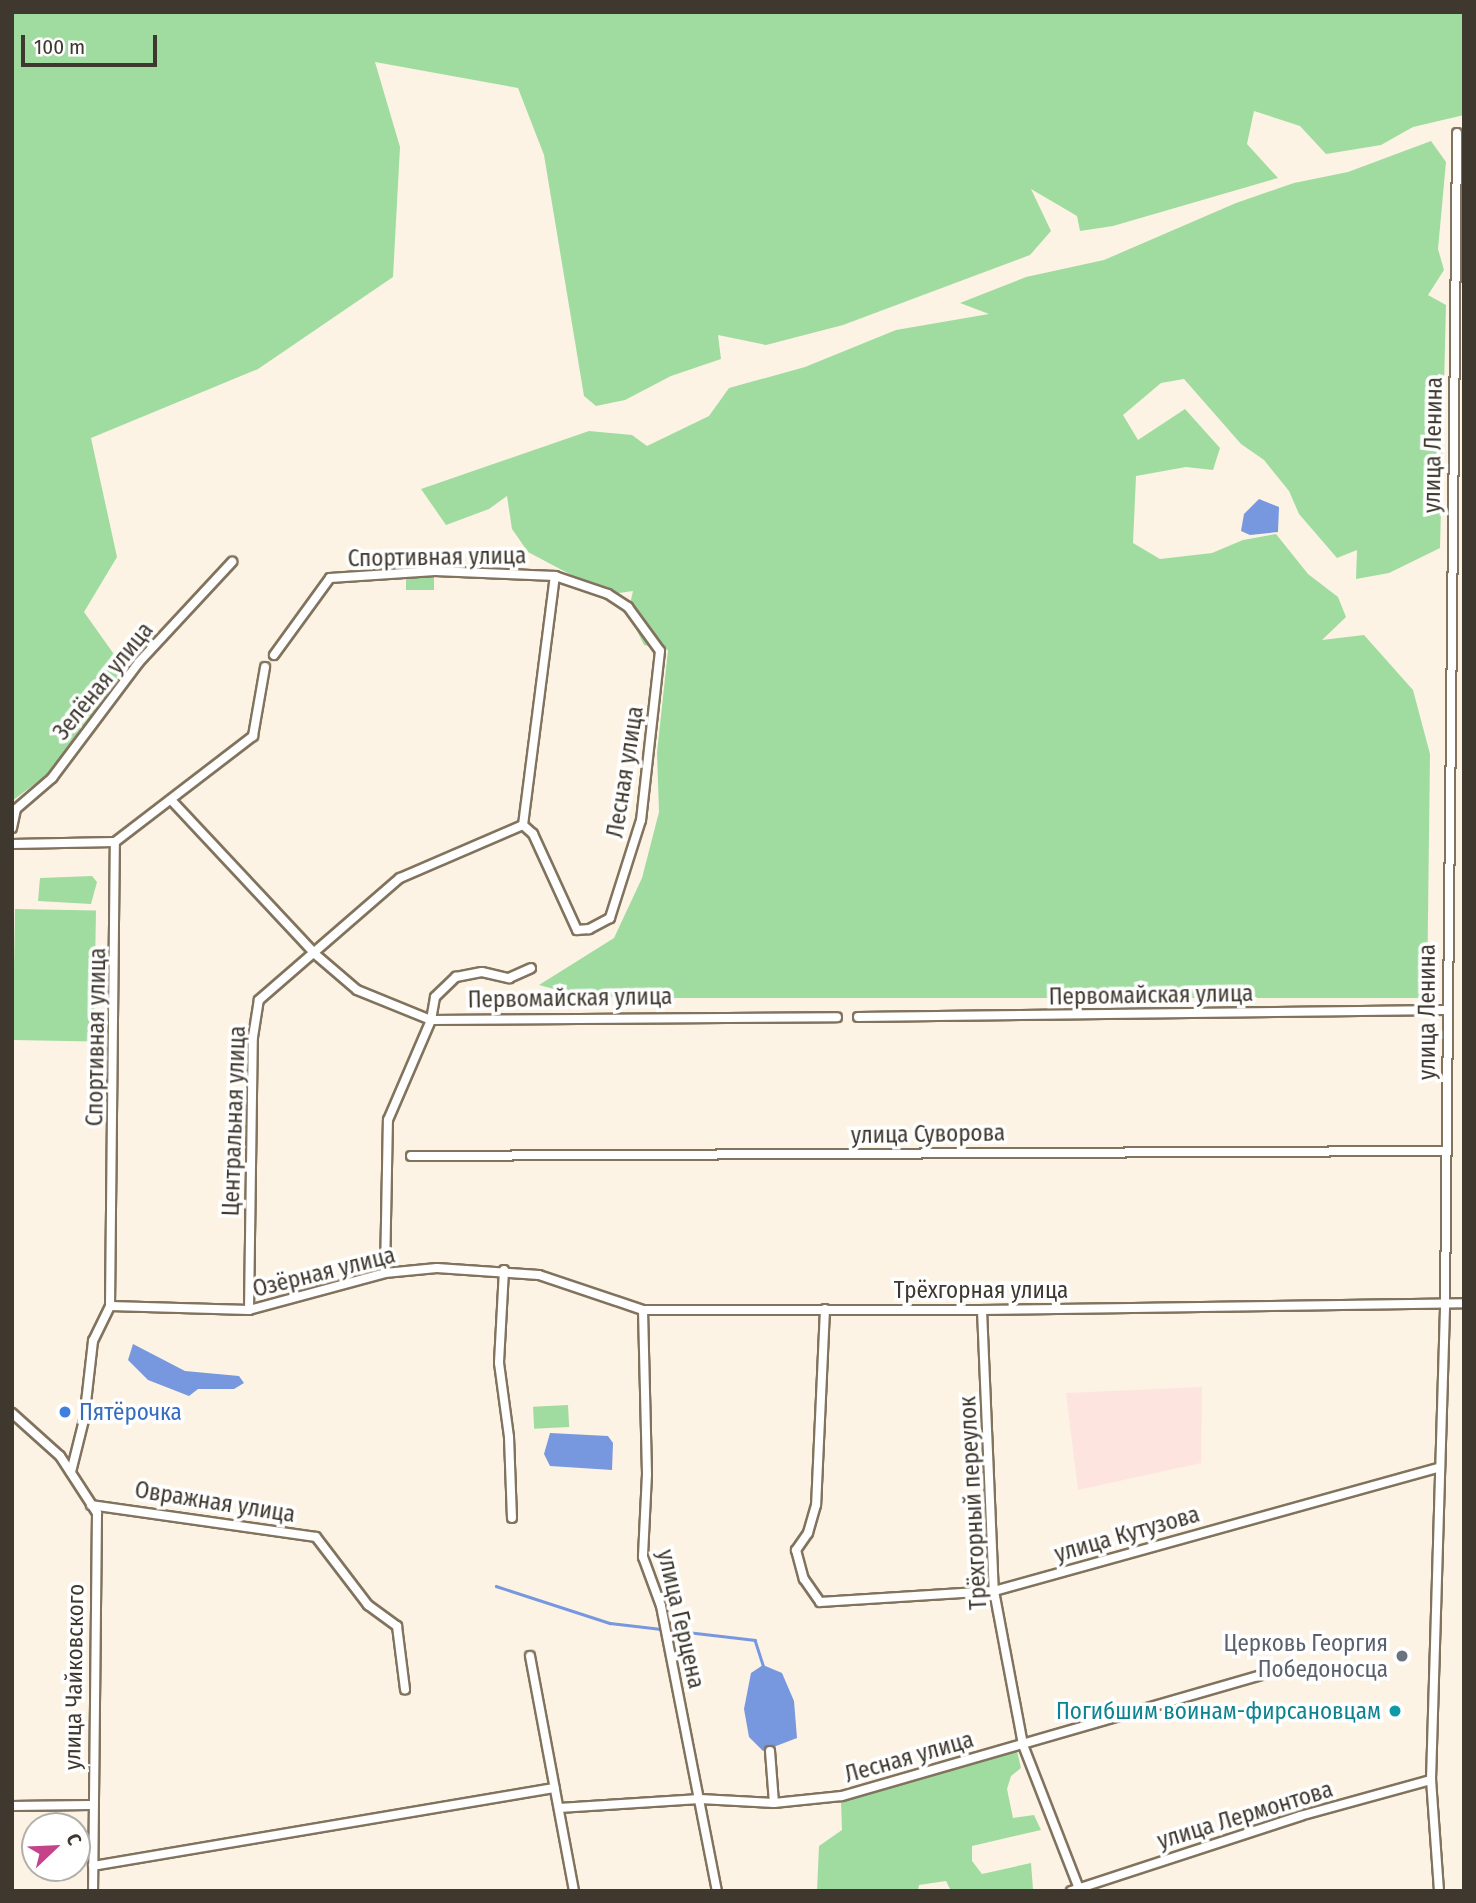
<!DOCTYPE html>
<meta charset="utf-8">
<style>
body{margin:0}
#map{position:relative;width:1476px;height:1903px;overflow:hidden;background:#fcf3e4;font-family:"Fira Sans Condensed",sans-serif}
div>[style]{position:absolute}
.industrial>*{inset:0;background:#fee4de}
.green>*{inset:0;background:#a0dca0;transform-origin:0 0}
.water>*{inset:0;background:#7798df}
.stream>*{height:2.5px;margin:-1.25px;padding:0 1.25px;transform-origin:1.25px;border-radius:1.25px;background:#7798df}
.roads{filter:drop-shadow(2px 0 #81735d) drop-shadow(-2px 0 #81735d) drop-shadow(0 2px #81735d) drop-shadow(0 -2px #81735d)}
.minor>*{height:8px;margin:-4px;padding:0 4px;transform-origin:4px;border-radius:4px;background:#fff}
.dots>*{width:19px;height:19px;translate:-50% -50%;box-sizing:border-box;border:4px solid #fff;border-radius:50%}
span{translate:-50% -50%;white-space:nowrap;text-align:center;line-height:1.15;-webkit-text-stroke:7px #fff;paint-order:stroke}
.street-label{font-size:23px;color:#3e382e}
.shop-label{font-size:23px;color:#366cbe}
.left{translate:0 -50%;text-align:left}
.worship-label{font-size:23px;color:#5b616d}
.right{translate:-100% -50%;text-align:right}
.culture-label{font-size:23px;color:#0d838f}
.frame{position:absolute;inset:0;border:14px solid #3e382e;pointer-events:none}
.north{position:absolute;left:21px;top:1812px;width:70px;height:70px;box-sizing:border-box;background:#fff;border:2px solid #b2afab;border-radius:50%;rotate:67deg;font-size:19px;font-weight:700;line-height:28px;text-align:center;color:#3e382e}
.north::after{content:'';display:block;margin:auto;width:24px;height:32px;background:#c5438b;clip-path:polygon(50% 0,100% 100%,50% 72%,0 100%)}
.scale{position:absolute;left:21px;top:35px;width:136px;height:32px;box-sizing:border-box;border:4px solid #3e382e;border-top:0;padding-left:9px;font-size:21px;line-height:24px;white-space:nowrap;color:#3e382e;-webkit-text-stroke:5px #fff;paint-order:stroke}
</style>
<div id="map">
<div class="industrial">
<div style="clip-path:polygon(1202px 1387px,1201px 1463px,1078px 1490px,1066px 1393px)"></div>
</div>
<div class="green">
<div style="clip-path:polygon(12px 12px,1464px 12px,1464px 115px,1413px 127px,1381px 145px,1326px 154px,1300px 126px,1254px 111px,1247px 144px,1278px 178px,1113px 226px,1080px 231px,1077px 216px,1031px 189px,1051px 231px,1030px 255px,843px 325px,766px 345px,718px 335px,721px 359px,671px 376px,625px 400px,596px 406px,584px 396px,544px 155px,518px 88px,375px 62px,400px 147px,393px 277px,258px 369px,91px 438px,117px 557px,84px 612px,123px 667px,123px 686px,73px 739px,48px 774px,12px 801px)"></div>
<div style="clip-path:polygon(1431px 141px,1446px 162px,1438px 249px,1444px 270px,1428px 295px,1446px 305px,1440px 548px,1389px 573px,1356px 579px,1357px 550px,1337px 558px,1299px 514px,1289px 491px,1264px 460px,1241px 444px,1184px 379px,1161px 383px,1123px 415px,1138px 440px,1185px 409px,1220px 448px,1213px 470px,1186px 467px,1136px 476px,1133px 543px,1160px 559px,1212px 553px,1243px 540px,1276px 534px,1308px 574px,1338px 597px,1346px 617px,1322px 640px,1364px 635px,1413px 690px,1430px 754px,1427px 998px,650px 998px,580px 996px,539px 985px,614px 938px,642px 878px,659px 812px,657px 753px,668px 650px,644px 645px,628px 613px,633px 591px,612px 594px,594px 587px,528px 552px,512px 529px,507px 496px,489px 509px,446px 525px,421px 489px,589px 431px,632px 435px,647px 446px,709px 416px,729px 388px,805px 367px,896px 330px,989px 314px,960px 303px,1026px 277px,1104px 260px,1236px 203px,1294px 183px,1348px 172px)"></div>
<div style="left:406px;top:576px;width:28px;height:14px"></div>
<div style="clip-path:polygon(92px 876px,97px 882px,91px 904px,38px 901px,40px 878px)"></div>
<div style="left:15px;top:909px;width:81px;height:131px;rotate:1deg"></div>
<div style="left:568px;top:1405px;width:22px;height:35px;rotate:87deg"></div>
<div style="clip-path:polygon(1017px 1751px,1021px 1768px,1011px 1776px,1007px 1789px,1013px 1818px,1034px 1815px,1041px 1830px,972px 1846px,972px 1861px,982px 1874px,1031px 1863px,1033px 1889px,951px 1891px,946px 1881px,919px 1885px,918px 1891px,817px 1891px,819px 1846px,842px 1830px,841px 1802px)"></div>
</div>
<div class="water">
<div style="clip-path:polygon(1259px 499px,1279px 507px,1278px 532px,1250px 535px,1241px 531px,1244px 514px)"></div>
<div style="clip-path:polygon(133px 1344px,185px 1371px,239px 1376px,244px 1383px,234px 1389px,198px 1389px,189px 1396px,148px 1380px,128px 1360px)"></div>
<div style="clip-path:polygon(550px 1433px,608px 1436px,613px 1443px,612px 1470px,550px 1466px,544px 1454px)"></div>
<div style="clip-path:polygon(763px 1665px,782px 1673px,794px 1701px,797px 1738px,763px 1751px,749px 1737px,744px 1709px,751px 1673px)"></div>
</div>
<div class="stream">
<div style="left:496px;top:1586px;width:120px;rotate:18deg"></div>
<div style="left:610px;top:1623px;width:146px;rotate:6.7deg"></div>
<div style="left:755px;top:1640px;width:26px;rotate:72deg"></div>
</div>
<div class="roads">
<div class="minor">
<div style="left:274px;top:655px;width:95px;rotate:-54deg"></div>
<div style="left:330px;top:578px;width:105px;rotate:-3.8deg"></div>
<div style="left:435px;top:571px;width:120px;rotate:2.4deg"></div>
<div style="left:555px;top:576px;width:56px;rotate:18.8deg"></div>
<div style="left:608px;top:594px;width:24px;rotate:33deg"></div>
<div style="left:628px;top:607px;width:54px;rotate:54deg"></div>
<div style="left:660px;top:651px;width:170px;rotate:96.4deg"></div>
<div style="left:641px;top:820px;width:103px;rotate:107.6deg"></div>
<div style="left:610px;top:918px;width:24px;rotate:152deg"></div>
<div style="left:589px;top:929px;width:12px;rotate:175deg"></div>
<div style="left:577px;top:930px;width:106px;rotate:-114.6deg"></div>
<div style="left:533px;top:834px;width:13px;rotate:-138deg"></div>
<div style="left:172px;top:801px;width:209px;rotate:46.9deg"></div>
<div style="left:315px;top:954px;width:55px;rotate:40.6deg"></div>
<div style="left:357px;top:990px;width:80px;rotate:22.1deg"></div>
<div style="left:431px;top:1020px;width:406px;rotate:-0.4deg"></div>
<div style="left:12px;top:828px;width:19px;rotate:-78deg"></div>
<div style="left:16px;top:809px;width:48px;rotate:-40.7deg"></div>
<div style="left:52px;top:778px;width:145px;rotate:-53.1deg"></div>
<div style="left:139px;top:662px;width:137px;rotate:-47.1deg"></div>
<div style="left:12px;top:844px;width:103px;rotate:-1.1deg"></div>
<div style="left:858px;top:1017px;width:587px;rotate:-0.68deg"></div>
<div style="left:411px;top:1156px;width:1034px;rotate:-0.28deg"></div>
<div style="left:504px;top:1270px;width:93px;rotate:93.1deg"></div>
<div style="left:499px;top:1363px;width:75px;rotate:82.3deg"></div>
<div style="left:509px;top:1437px;width:81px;rotate:87.9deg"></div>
<div style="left:385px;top:1273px;width:153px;rotate:-88.9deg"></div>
<div style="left:388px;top:1120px;width:109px;rotate:-66.7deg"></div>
<div style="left:431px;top:1020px;width:23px;rotate:-80deg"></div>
<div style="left:435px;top:997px;width:29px;rotate:-44deg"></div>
<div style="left:456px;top:977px;width:26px;rotate:-11deg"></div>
<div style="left:482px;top:972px;width:28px;rotate:13deg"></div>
<div style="left:509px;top:978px;width:24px;rotate:-24deg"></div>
<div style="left:110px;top:1306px;width:139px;rotate:1.6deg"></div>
<div style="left:249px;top:1310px;width:141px;rotate:-15.2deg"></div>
<div style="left:385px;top:1273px;width:52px;rotate:-5.5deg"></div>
<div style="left:437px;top:1268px;width:102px;rotate:3.9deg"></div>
<div style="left:539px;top:1275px;width:110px;rotate:18.6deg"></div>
<div style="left:643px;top:1310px;width:339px"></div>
<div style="left:982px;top:1310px;width:482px;rotate:-0.8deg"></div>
<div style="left:825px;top:1309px;width:196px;rotate:92.6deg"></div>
<div style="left:816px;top:1505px;width:29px;rotate:106deg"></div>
<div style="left:808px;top:1533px;width:21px;rotate:125deg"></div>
<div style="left:796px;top:1550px;width:30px;rotate:75deg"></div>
<div style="left:804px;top:1579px;width:28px;rotate:55deg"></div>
<div style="left:820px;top:1602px;width:174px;rotate:-3.6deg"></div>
<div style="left:994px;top:1591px;width:460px;rotate:-15.5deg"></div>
<div style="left:249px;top:1310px;width:273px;rotate:-89.2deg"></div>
<div style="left:253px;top:1037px;width:37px;rotate:-81deg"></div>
<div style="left:259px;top:1000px;width:186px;rotate:-40.9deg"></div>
<div style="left:400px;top:878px;width:134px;rotate:-23.3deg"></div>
<div style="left:523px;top:825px;width:251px;rotate:-82.7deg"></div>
<div style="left:643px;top:1310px;width:164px;rotate:88.6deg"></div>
<div style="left:647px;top:1474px;width:83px;rotate:92.8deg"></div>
<div style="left:643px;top:1557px;width:52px;rotate:69.8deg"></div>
<div style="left:661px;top:1606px;width:290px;rotate:78.9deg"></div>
<div style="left:982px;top:1310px;width:281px;rotate:87.6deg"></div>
<div style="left:994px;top:1591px;width:157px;rotate:79.3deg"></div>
<div style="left:1023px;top:1745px;width:157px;rotate:68.7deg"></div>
<div style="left:12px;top:1413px;width:64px;rotate:41.9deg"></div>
<div style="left:60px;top:1456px;width:68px;rotate:57deg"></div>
<div style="left:97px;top:1513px;width:378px;rotate:90.6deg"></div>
<div style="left:71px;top:1472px;width:54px;rotate:-76deg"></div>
<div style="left:84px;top:1420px;width:80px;rotate:-83.5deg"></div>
<div style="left:93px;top:1341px;width:39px;rotate:-64deg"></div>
<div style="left:110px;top:1306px;width:464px;rotate:-89.4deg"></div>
<div style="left:115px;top:842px;width:174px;rotate:-37.5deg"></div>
<div style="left:253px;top:736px;width:70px;rotate:-80.1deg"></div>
<div style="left:91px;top:1505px;width:227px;rotate:8.1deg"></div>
<div style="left:316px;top:1537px;width:86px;rotate:52.6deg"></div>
<div style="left:368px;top:1605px;width:36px;rotate:36deg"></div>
<div style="left:397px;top:1626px;width:64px;rotate:82.8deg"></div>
<div style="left:530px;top:1656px;width:239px;rotate:79.4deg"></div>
<div style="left:770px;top:1751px;width:52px;rotate:85.6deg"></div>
<div style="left:12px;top:1806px;width:78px;rotate:-0.7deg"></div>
<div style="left:559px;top:1808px;width:141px;rotate:-3.7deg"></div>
<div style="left:700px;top:1799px;width:74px;rotate:3.1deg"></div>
<div style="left:774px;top:1803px;width:68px;rotate:-5.9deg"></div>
<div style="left:842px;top:1796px;width:434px;rotate:-16.1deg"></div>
<div style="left:93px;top:1866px;width:468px;rotate:-9.6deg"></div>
<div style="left:1071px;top:1891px;width:241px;rotate:-18.1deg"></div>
<div style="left:1300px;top:1816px;width:136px;rotate:-15.4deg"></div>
<div style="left:1439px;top:1891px;width:111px;rotate:-94.1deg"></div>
<div style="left:1431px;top:1780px;width:478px;rotate:-88.3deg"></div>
<div style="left:1445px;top:1302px;width:1169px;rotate:-89.41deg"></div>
</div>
</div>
<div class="dots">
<div style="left:65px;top:1412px;background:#3f7fe0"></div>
<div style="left:1402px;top:1656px;background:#6b7280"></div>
<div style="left:1395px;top:1711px;background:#0f9aa8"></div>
</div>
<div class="street-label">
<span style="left:1433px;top:445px;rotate:-89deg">улица Ленина</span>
<span style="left:437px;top:557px;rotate:-1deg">Спортивная улица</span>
<span style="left:103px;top:681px;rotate:-51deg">Зелёная улица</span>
<span style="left:625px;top:772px;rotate:-81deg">Лесная улица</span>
<span style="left:1151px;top:995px;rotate:-1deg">Первомайская улица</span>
<span style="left:570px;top:998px;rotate:-1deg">Первомайская улица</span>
<span style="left:1427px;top:1012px;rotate:-90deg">улица Ленина</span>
<span style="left:96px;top:1037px;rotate:-89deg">Спортивная улица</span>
<span style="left:234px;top:1121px;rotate:-88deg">Центральная улица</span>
<span style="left:928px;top:1134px;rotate:-1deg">улица Суворова</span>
<span style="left:324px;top:1272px;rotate:-14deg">Озёрная улица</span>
<span style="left:981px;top:1290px">Трёхгорная улица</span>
<span style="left:215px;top:1502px;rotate:9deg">Овражная улица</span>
<span style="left:973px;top:1503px;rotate:-93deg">Трёхгорный переулок</span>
<span style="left:1127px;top:1534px;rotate:-16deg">улица Кутузова</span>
<span style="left:681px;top:1619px;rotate:77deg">улица Герцена</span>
<span style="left:74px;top:1677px;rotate:-89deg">улица Чайковского</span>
<span style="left:909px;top:1757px;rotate:-16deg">Лесная улица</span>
<span style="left:1245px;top:1815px;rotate:-17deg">улица Лермонтова</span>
</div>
<div class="shop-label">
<span class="left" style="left:79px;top:1412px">Пятёрочка</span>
</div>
<div class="worship-label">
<span class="right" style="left:1388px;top:1656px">Церковь Георгия<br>Победоносца</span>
</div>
<div class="culture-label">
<span class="right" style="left:1381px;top:1711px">Погибшим воинам-фирсановцам</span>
</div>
<div class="frame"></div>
<div class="north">С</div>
<div class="scale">100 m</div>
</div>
